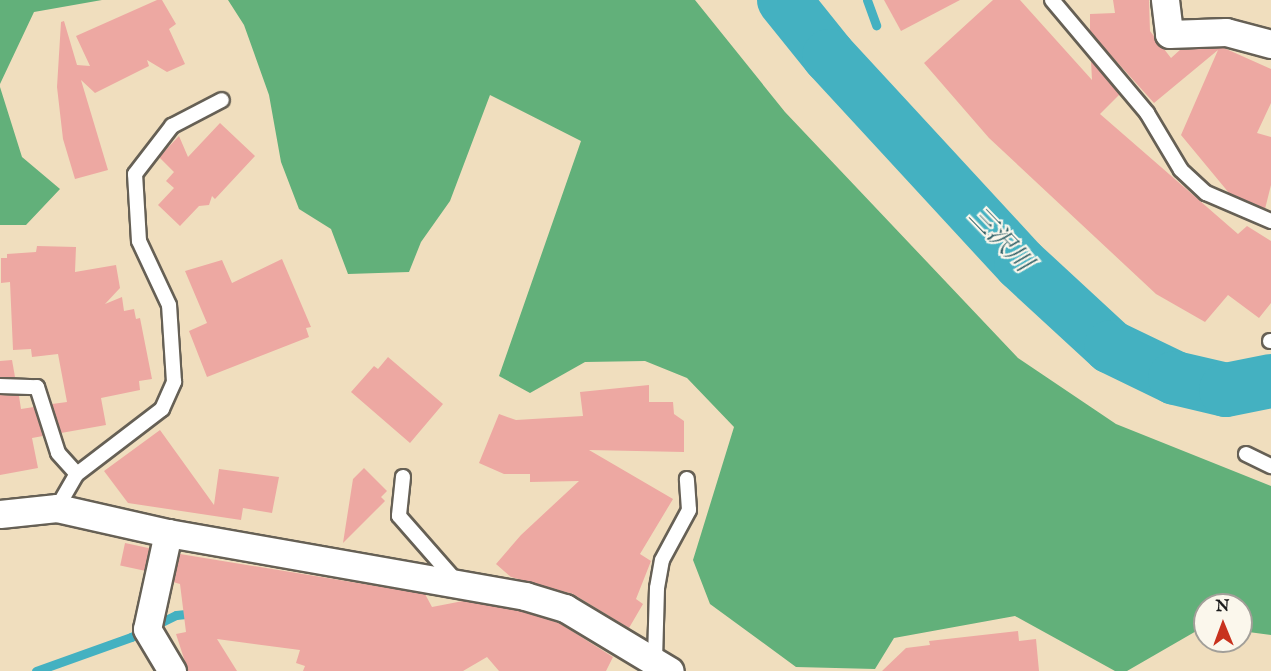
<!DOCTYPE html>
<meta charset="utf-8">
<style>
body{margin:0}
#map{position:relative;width:1271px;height:671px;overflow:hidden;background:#f0debe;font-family:"IM FELL English","Noto Serif JP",serif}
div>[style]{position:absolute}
.forest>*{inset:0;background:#62b07a}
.stream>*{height:9px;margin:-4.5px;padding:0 4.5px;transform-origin:4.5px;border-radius:4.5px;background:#44b1c1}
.river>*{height:54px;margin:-27px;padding:0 27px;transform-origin:27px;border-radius:27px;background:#44b1c1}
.building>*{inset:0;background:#eda8a2;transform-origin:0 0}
.roads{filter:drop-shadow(2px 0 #666055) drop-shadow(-2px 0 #666055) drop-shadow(0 2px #666055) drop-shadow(0 -2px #666055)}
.service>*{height:14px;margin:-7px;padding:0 7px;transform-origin:7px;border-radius:7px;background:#fff}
.minor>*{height:27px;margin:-13.5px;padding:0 13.5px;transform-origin:13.5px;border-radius:13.5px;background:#fff}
span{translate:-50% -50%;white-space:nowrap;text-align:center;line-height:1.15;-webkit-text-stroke:4.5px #fbf7ec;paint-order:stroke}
.water-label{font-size:26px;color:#2e5f66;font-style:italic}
.north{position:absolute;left:1193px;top:593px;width:60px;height:60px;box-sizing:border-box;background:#fbf7ec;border:2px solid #a29f99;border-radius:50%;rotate:359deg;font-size:16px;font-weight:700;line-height:24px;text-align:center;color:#1c1c1c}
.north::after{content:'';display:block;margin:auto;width:21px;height:27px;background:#c8321e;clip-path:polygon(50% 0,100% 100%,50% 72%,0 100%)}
</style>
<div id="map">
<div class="forest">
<div style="clip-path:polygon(0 0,102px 0,34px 12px,0 84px)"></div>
<div style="clip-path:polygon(228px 0,695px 0,785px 112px,1018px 358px,1116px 424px,1271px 486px,1271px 635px,1241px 631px,1241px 605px,1205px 605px,1205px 626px,1127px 671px,1115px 671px,1015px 616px,894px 638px,875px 669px,796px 667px,710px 604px,693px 560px,734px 427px,687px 378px,645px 361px,585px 362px,530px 393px,499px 376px,581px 141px,490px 95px,450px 201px,421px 242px,409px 272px,348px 274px,331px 229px,299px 209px,281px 162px,269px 95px,244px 25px)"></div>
<div style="clip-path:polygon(0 87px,22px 157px,60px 189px,26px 225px,0 225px)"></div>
</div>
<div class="stream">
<div style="left:867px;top:0;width:27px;rotate:70deg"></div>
<div style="left:36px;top:671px;width:101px;rotate:-19.7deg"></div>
<div style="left:131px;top:637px;width:50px;rotate:-26.1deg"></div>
<div style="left:176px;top:615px;width:20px;rotate:-6deg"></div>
</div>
<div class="river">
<div style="left:784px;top:0;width:72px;rotate:51.2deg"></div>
<div style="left:829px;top:56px;width:283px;rotate:47.3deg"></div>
<div style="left:1021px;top:264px;width:122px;rotate:42.7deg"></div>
<div style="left:1111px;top:347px;width:71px;rotate:25.8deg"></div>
<div style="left:1175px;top:378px;width:52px;rotate:13.2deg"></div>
<div style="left:1226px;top:390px;width:46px;rotate:-11.3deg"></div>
</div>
<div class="building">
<div style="clip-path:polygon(157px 0,162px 0,176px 24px,169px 29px,185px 64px,167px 72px,147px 60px,149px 66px,95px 93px,81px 80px,108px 170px,75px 179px,63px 139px,57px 87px,61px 22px,64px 21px,77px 65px,90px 66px,76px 36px)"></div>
<div style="clip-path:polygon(884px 0,960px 0,901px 31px)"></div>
<div style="clip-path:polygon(993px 0,1020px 0,1092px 80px,1091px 61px,1120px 94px,1100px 114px,1238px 234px,1247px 226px,1271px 241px,1271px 303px,1259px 318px,1228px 295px,1205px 322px,1156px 294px,989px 138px,924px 63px)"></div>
<div style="clip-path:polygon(1113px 0,1149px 0,1150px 31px,1171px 58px,1181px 49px,1224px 48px,1271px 69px,1271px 103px,1257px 133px,1271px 137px,1271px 185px,1265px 209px,1229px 193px,1181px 135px,1218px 50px,1154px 103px,1090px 32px,1090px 14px,1115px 13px)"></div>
<div style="clip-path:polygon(220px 123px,255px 156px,215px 199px,212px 196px,209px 205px,199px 206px,180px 226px,158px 205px,174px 188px,166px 181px,174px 172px,159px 157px,179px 136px,188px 157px)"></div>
<div style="clip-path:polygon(37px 246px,76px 247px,75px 272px,116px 265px,120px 288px,105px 304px,122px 297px,124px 311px,134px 309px,136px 319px,140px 318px,152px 379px,139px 381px,140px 390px,101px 398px,106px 425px,61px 433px,52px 404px,67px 402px,58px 354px,32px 357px,31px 349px,13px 350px,10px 282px,1px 283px,1px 258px,7px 258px,7px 254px,36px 252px)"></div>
<div style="clip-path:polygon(282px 259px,311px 327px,306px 328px,309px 337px,207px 377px,189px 331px,207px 323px,185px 271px,222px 260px,232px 283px)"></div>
<div style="clip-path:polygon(388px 357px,443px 404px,410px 443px,351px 392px,374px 366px,378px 369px)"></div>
<div style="clip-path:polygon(12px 360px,15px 377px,0 377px,0 361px)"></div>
<div style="clip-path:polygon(649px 385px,649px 402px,673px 402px,674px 414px,684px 421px,684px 452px,589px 450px,673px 499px,640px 554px,651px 561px,636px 599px,643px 604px,629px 628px,573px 594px,511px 577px,496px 564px,521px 535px,579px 481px,530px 482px,530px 474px,504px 474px,479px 463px,499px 414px,516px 420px,583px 416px,580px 392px)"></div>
<div style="clip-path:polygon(0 395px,19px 396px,21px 409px,34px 407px,43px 436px,32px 438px,38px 468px,0 475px)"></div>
<div style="clip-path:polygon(160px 430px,214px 505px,219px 469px,279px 477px,272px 513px,243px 508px,241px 520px,128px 503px,104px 471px)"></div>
<div style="clip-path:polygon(364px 468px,387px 491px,381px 497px,385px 501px,343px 543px,353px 479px)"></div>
<div style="left:125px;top:543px;width:25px;height:23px;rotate:12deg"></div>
<div style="clip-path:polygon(180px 554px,425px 594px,432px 607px,463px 601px,521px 611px,559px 623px,613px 657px,606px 671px,499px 671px,487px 657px,463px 671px,303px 671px,305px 666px,296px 663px,300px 650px,217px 639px,237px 671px,188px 671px,176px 634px,186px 632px,180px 584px,173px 582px)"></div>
<div style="clip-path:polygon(1018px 631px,1019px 641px,1036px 639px,1039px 671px,882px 671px,906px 648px,930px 645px,929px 641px)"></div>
</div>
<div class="roads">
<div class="service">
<div style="left:1052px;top:0;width:148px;rotate:49.9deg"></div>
<div style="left:1147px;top:113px;width:66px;rotate:59.2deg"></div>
<div style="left:1181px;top:170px;width:34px;rotate:43deg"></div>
<div style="left:1206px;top:193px;width:71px;rotate:23.3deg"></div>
<div style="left:1270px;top:341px;width:1px"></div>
<div style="left:0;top:386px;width:37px;rotate:2deg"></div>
<div style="left:37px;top:387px;width:69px;rotate:72.3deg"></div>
<div style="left:58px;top:453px;width:28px;rotate:48deg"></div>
<div style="left:1246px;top:454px;width:28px;rotate:26deg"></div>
<div style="left:403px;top:477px;width:39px;rotate:96deg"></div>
<div style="left:399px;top:516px;width:86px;rotate:48.8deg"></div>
<div style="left:57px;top:508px;width:39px;rotate:-60deg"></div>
<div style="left:77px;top:474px;width:107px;rotate:-37.4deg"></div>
<div style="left:162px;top:409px;width:30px;rotate:-66deg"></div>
<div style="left:174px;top:382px;width:77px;rotate:-93.7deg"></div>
<div style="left:169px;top:305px;width:71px;rotate:-115.1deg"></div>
<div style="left:139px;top:241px;width:67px;rotate:-93.4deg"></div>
<div style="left:135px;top:174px;width:61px;rotate:-52.4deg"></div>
<div style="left:172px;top:126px;width:56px;rotate:-27.5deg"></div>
<div style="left:655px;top:660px;width:72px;rotate:-88.4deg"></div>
<div style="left:657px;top:588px;width:28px;rotate:-80deg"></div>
<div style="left:662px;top:560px;width:57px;rotate:-61.6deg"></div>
<div style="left:689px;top:510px;width:31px;rotate:-94deg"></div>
</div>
<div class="minor">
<div style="left:1165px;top:0;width:34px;rotate:83deg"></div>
<div style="left:1169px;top:34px;width:57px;rotate:-2deg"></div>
<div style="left:1226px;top:32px;width:47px;rotate:14.9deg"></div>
<div style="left:0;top:514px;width:57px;rotate:-6deg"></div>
<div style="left:57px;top:508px;width:114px;rotate:12.7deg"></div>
<div style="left:168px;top:533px;width:363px;rotate:10deg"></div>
<div style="left:525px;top:596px;width:42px;rotate:16.7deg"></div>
<div style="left:565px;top:608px;width:122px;rotate:31deg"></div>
<div style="left:168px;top:533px;width:98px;rotate:102.3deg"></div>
<div style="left:147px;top:629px;width:49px;rotate:59.2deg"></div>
</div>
</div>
<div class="water-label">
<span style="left:1000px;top:240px;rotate:46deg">三沢川</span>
</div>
<div class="north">N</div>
</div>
